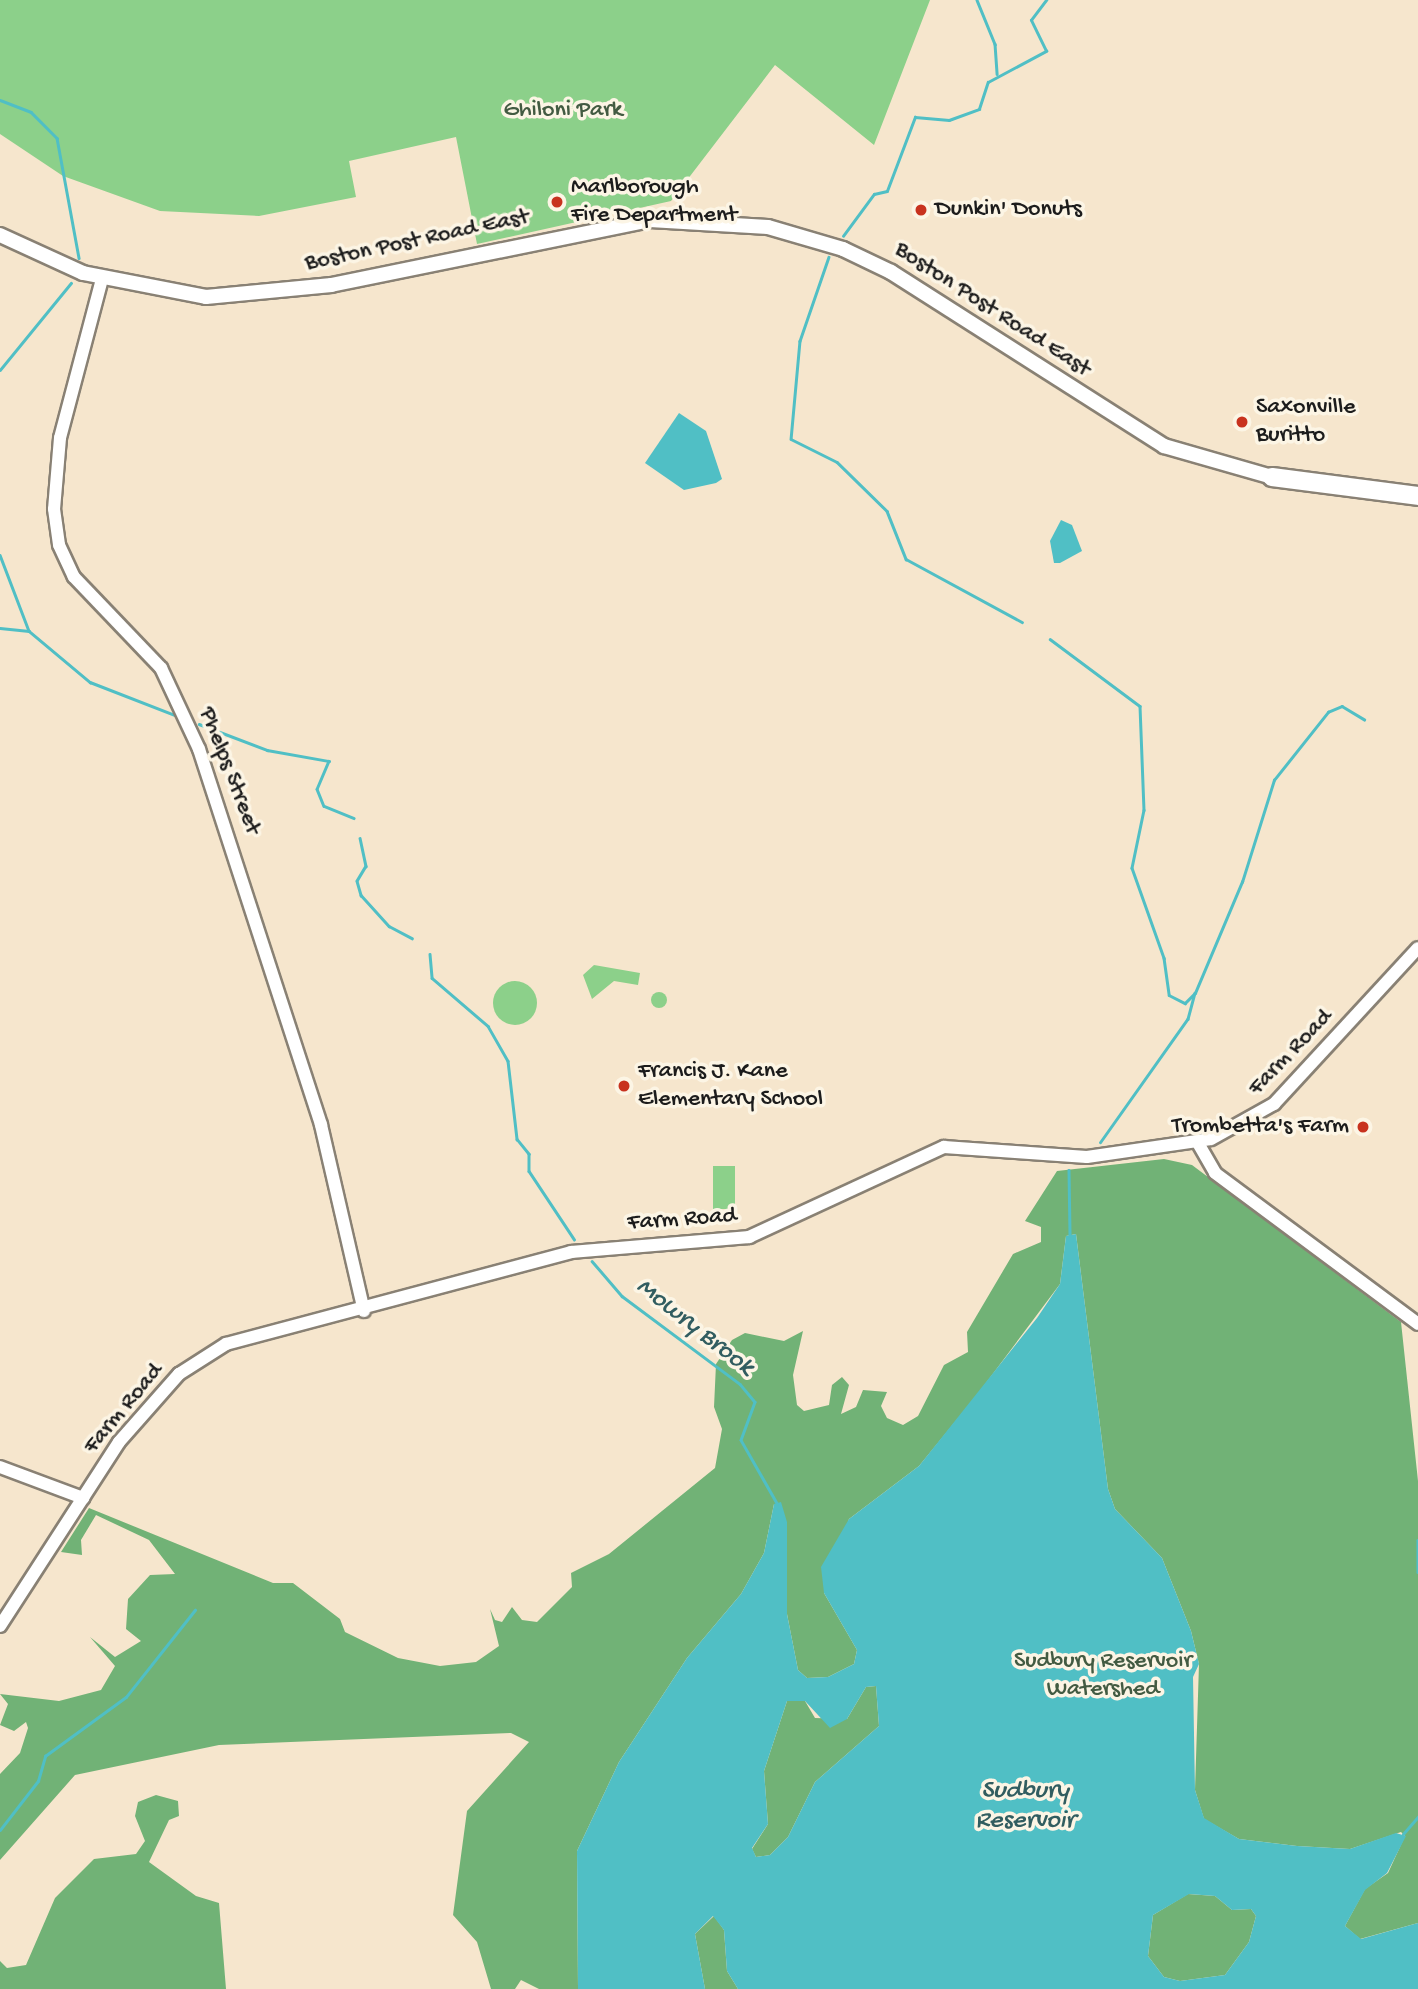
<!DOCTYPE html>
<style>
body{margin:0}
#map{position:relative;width:1418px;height:1989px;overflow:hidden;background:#f6e6cd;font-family:"Gochi Hand",sans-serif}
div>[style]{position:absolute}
.green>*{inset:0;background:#8cd08a;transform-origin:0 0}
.round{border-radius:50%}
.forest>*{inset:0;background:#71b276}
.water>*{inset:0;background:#50bfc5}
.stream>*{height:2.5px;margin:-1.25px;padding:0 1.25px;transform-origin:1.25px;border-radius:1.25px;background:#50bfc5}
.roads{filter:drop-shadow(2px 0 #898174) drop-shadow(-2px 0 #898174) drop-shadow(0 2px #898174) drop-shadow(0 -2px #898174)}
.secondary>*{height:12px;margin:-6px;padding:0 6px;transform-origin:6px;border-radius:6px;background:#fff}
.primary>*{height:14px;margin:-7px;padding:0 7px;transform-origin:7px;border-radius:7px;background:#fff}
.highway>*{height:18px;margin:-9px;padding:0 9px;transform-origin:9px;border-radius:9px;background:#fff}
.dots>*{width:19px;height:19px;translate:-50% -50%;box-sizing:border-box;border:4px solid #fcf5e5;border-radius:50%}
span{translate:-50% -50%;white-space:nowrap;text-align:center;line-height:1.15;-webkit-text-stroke:7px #fcf5e5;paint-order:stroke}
.park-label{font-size:24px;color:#435b42}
.poi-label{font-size:24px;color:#1c1c1c}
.left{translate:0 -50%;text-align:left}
.right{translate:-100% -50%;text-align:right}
.street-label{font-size:24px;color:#1c1c1c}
.water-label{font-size:26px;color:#315d60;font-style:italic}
</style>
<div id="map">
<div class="green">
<div style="clip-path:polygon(0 0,930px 0,874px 145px,775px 65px,671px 201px,477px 244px,456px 137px,349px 161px,356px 197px,259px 216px,160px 211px,63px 176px,0 134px)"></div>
<div style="clip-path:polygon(594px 965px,640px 973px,638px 985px,614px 981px,592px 999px,583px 975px)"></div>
<div class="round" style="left:493px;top:981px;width:44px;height:44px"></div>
<div class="round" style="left:651px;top:992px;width:16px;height:16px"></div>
<div style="left:713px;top:1166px;width:22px;height:43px"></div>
</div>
<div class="forest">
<div style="clip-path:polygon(1164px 1159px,1192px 1165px,1401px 1322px,1418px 1481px,1418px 1923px,1360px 1939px,1345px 1926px,1365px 1889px,1388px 1873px,1405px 1836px,1401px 1832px,1350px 1849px,1297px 1846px,1239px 1839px,1204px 1819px,1195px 1790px,1199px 1664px,1191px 1631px,1162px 1558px,1115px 1509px,1108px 1489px,1076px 1234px,1066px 1236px,1060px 1284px,977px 1395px,919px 1466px,849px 1519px,824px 1593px,857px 1650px,854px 1664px,828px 1677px,807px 1678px,798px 1670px,787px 1614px,787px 1545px,774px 1504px,764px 1553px,741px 1594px,687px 1658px,619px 1762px,577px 1851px,578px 1989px,539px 1989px,521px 1980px,515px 1989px,491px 1989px,477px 1942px,453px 1915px,467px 1811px,529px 1742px,511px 1733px,219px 1745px,75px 1775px,0 1860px,0 1774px,20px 1753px,28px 1728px,26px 1722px,14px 1731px,0 1725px,8px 1704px,0 1694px,59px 1701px,101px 1690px,115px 1666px,90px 1637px,115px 1657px,141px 1641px,126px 1629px,128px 1599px,150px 1575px,175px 1574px,149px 1540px,96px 1515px,81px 1540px,82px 1555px,61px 1552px,89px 1508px,273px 1583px,293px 1583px,340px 1619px,345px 1632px,398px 1658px,440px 1666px,476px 1662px,499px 1646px,490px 1609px,495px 1620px,502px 1622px,512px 1607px,522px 1620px,537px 1622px,572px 1587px,571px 1573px,609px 1554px,715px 1468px,722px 1429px,714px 1407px,716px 1364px,732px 1340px,745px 1333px,784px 1341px,803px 1331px,793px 1375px,797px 1405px,804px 1411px,829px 1405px,832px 1385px,842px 1377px,849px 1385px,841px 1414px,856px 1407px,863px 1390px,887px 1392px,881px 1406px,887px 1418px,903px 1425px,918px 1416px,944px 1365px,968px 1352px,967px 1332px,1013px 1254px,1041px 1242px,1041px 1227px,1025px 1221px,1057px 1171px)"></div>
<div style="clip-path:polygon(876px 1686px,879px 1726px,815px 1782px,788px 1837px,770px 1855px,756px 1857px,752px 1849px,768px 1824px,764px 1771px,787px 1701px,805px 1701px,815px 1718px,847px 1719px,866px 1687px)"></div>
<div style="clip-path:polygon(156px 1795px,178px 1801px,179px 1816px,169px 1820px,149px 1862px,196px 1896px,219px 1903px,226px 1989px,0 1989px,0 1961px,7px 1968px,26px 1965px,55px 1898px,94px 1859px,136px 1854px,145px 1841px,135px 1816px,138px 1802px)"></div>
<div style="clip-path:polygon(1188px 1894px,1215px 1896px,1232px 1910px,1251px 1909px,1256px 1916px,1249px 1942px,1225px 1975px,1180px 1981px,1164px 1977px,1148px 1956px,1153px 1915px)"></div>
<div style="clip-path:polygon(714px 1916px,724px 1930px,727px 1971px,738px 1989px,705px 1989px,695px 1934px)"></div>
</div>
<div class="water">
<div style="clip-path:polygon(679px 413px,706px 431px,722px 479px,716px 483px,684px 490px,645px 463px)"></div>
<div style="clip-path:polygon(1061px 520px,1072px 525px,1082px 551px,1060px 563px,1054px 563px,1050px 541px)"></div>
<div style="clip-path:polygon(evenodd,1076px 1234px,1108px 1489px,1115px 1509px,1162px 1558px,1191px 1631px,1199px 1664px,1193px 1677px,1195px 1790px,1204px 1818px,1239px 1839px,1297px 1846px,1350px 1849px,1396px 1833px,1406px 1836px,1387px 1873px,1365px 1890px,1345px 1926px,1361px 1939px,1418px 1923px,1418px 1989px,738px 1989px,727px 1971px,724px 1930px,713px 1916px,695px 1934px,705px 1989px,578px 1989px,577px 1851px,619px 1762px,687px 1658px,741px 1594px,764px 1553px,774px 1504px,781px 1502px,787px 1522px,787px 1614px,798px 1670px,807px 1678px,828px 1677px,854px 1664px,857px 1650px,824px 1593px,821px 1567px,849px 1519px,919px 1466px,1037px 1318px,1060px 1284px,1066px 1236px,1076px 1234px,876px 1686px,879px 1726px,815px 1782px,788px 1837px,770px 1855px,756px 1857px,752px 1848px,768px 1824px,764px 1771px,787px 1701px,805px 1701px,830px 1728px,847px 1719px,866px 1687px,876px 1686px,1076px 1234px,1189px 1894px,1215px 1896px,1232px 1910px,1251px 1909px,1256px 1916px,1249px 1942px,1225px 1975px,1180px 1981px,1164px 1977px,1148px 1956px,1153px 1915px,1189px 1894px)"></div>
</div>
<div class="stream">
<div style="left:977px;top:0;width:48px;rotate:67.8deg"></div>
<div style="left:995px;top:44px;width:30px;rotate:86deg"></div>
<div style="left:0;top:100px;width:33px;rotate:21deg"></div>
<div style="left:31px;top:112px;width:37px;rotate:45deg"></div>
<div style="left:57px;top:138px;width:122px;rotate:79.6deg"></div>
<div style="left:843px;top:236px;width:52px;rotate:-53.6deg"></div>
<div style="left:874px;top:194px;width:13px;rotate:-13deg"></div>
<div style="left:887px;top:191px;width:79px;rotate:-69.3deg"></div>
<div style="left:915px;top:117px;width:34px;rotate:5deg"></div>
<div style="left:949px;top:120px;width:32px;rotate:-20deg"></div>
<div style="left:979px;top:109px;width:28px;rotate:-72deg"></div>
<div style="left:988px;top:82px;width:66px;rotate:-28.1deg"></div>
<div style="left:1046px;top:51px;width:34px;rotate:-116deg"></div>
<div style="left:1031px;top:20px;width:25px;rotate:-53deg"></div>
<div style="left:829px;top:257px;width:89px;rotate:109deg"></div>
<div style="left:800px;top:341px;width:98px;rotate:95.2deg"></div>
<div style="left:791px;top:439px;width:51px;rotate:26.6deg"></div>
<div style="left:837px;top:462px;width:70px;rotate:44.4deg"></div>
<div style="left:887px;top:511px;width:52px;rotate:68.4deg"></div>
<div style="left:906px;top:559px;width:132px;rotate:28.5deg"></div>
<div style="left:0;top:370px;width:112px;rotate:-50.8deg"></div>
<div style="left:0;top:555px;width:81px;rotate:69.1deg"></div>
<div style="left:0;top:628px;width:29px;rotate:6deg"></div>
<div style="left:29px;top:631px;width:80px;rotate:39.9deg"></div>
<div style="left:90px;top:682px;width:93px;rotate:21.3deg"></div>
<div style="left:1050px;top:639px;width:112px;rotate:36.7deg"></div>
<div style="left:1140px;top:706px;width:104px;rotate:87.8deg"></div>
<div style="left:1144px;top:810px;width:59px;rotate:101.7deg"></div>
<div style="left:1132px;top:868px;width:96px;rotate:70.4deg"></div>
<div style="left:1164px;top:958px;width:37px;rotate:82deg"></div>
<div style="left:1169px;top:995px;width:18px;rotate:27deg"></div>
<div style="left:1185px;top:1003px;width:14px;rotate:-45deg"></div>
<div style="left:1195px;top:993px;width:27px;rotate:105deg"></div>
<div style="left:1188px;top:1019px;width:151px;rotate:125.3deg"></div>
<div style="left:199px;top:724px;width:73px;rotate:20.9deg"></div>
<div style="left:267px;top:750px;width:63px;rotate:10.1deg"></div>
<div style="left:329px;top:761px;width:30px;rotate:113deg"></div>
<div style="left:317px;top:789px;width:18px;rotate:68deg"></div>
<div style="left:324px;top:806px;width:32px;rotate:22deg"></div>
<div style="left:360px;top:838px;width:29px;rotate:78deg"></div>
<div style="left:366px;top:866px;width:17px;rotate:121deg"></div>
<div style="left:357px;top:881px;width:15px;rotate:74deg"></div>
<div style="left:361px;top:895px;width:42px;rotate:47.9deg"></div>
<div style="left:389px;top:926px;width:26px;rotate:28deg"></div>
<div style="left:430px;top:954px;width:24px;rotate:85deg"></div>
<div style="left:432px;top:978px;width:74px;rotate:40.6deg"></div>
<div style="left:488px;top:1026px;width:40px;rotate:60.3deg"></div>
<div style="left:508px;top:1061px;width:79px;rotate:83.4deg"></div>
<div style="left:517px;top:1139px;width:19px;rotate:51deg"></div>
<div style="left:529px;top:1154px;width:17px;rotate:90deg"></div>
<div style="left:529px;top:1171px;width:82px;rotate:56.5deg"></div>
<div style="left:1195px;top:993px;width:121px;rotate:-67.1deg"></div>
<div style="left:1242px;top:882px;width:107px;rotate:-72.6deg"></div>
<div style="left:1274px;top:780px;width:87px;rotate:-51.5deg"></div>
<div style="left:1328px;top:712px;width:15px;rotate:-23deg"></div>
<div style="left:1342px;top:706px;width:26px;rotate:31deg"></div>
<div style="left:1069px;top:1170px;width:66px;rotate:89.1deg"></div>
<div style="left:592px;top:1261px;width:46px;rotate:49.4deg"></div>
<div style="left:622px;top:1296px;width:147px;rotate:36.7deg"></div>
<div style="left:740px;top:1384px;width:23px;rotate:50deg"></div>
<div style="left:755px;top:1402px;width:40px;rotate:110.2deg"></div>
<div style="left:741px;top:1440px;width:73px;rotate:60.3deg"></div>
<div style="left:1418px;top:1540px;width:32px;rotate:90deg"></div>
<div style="left:0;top:1830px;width:62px;rotate:-52.2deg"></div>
<div style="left:38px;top:1781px;width:26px;rotate:-74deg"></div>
<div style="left:45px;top:1756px;width:100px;rotate:-36.1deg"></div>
<div style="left:126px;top:1697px;width:111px;rotate:-51.6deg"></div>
<div style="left:1403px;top:1834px;width:23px;rotate:-49deg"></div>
</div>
<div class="roads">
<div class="secondary">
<div style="left:102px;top:279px;width:164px;rotate:104.8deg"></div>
<div style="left:60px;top:438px;width:71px;rotate:94.8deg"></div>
<div style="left:54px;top:509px;width:36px;rotate:82deg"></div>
<div style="left:59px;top:545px;width:35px;rotate:65deg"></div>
<div style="left:74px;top:577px;width:126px;rotate:46.3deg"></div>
<div style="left:161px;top:668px;width:89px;rotate:64.9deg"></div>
<div style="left:199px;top:749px;width:395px;rotate:72deg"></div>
<div style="left:321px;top:1125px;width:191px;rotate:77deg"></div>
<div style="left:1198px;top:1143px;width:34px;rotate:60deg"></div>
<div style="left:1215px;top:1173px;width:253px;rotate:36.6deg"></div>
<div style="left:0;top:1467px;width:89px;rotate:20.5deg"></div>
<div style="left:0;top:1626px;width:219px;rotate:-57.1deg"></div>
<div style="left:119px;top:1442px;width:91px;rotate:-48.6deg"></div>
<div style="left:179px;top:1374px;width:56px;rotate:-32.6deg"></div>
<div style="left:226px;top:1344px;width:357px;rotate:-14.9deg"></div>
<div style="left:571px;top:1252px;width:179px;rotate:-4.8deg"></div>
<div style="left:749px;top:1237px;width:215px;rotate:-24.8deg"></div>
<div style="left:944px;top:1147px;width:143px;rotate:4deg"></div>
<div style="left:1087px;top:1157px;width:125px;rotate:-8.3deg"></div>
<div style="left:1211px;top:1139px;width:72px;rotate:-29.1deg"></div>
<div style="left:1274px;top:1104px;width:212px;rotate:-47.3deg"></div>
</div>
<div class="primary">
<div style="left:0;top:235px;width:91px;rotate:24.6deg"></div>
<div style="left:83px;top:273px;width:125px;rotate:11deg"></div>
<div style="left:206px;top:297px;width:126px;rotate:-5.5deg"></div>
<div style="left:331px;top:285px;width:326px;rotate:-11.5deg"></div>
<div style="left:650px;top:220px;width:118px;rotate:3.4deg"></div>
<div style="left:768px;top:227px;width:78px;rotate:16.3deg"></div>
<div style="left:843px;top:249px;width:53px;rotate:25.6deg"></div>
<div style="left:891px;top:272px;width:324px;rotate:32.5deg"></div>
<div style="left:1164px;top:446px;width:112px;rotate:16deg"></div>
</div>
<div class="highway">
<div style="left:1272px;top:477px;width:147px;rotate:7.4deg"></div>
</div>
</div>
<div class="dots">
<div style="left:557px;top:202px;background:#c8321e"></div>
<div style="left:921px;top:210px;background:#c8321e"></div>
<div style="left:1242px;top:422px;background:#c8321e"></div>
<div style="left:624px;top:1086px;background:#c8321e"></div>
<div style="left:1363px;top:1127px;background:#c8321e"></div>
</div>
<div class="park-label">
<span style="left:563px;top:111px">Ghiloni Park</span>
<span style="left:1103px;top:1676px">Sudbury Reservoir<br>Watershed</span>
</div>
<div class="poi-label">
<span class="left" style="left:571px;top:202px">Marlborough<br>Fire Department</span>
<span class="left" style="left:935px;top:210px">Dunkin' Donuts</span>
<span class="left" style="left:1256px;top:422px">Saxonville<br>Buritto</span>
<span class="left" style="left:638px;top:1086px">Francis J. Kane<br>Elementary School</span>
<span class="right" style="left:1349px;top:1127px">Trombetta's Farm</span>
</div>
<div class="street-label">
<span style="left:417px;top:241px;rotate:-12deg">Boston Post Road East</span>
<span style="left:992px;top:310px;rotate:33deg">Boston Post Road East</span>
<span style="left:229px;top:771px;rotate:69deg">Phelps Street</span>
<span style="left:1291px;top:1053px;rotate:-46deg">Farm Road</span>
<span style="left:682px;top:1220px;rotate:-4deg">Farm Road</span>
<span style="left:124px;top:1409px;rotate:-50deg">Farm Road</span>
</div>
<div class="water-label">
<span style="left:694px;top:1328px;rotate:38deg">Mowry Brook</span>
<span style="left:1025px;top:1807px">Sudbury<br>Reservoir</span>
</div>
</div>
